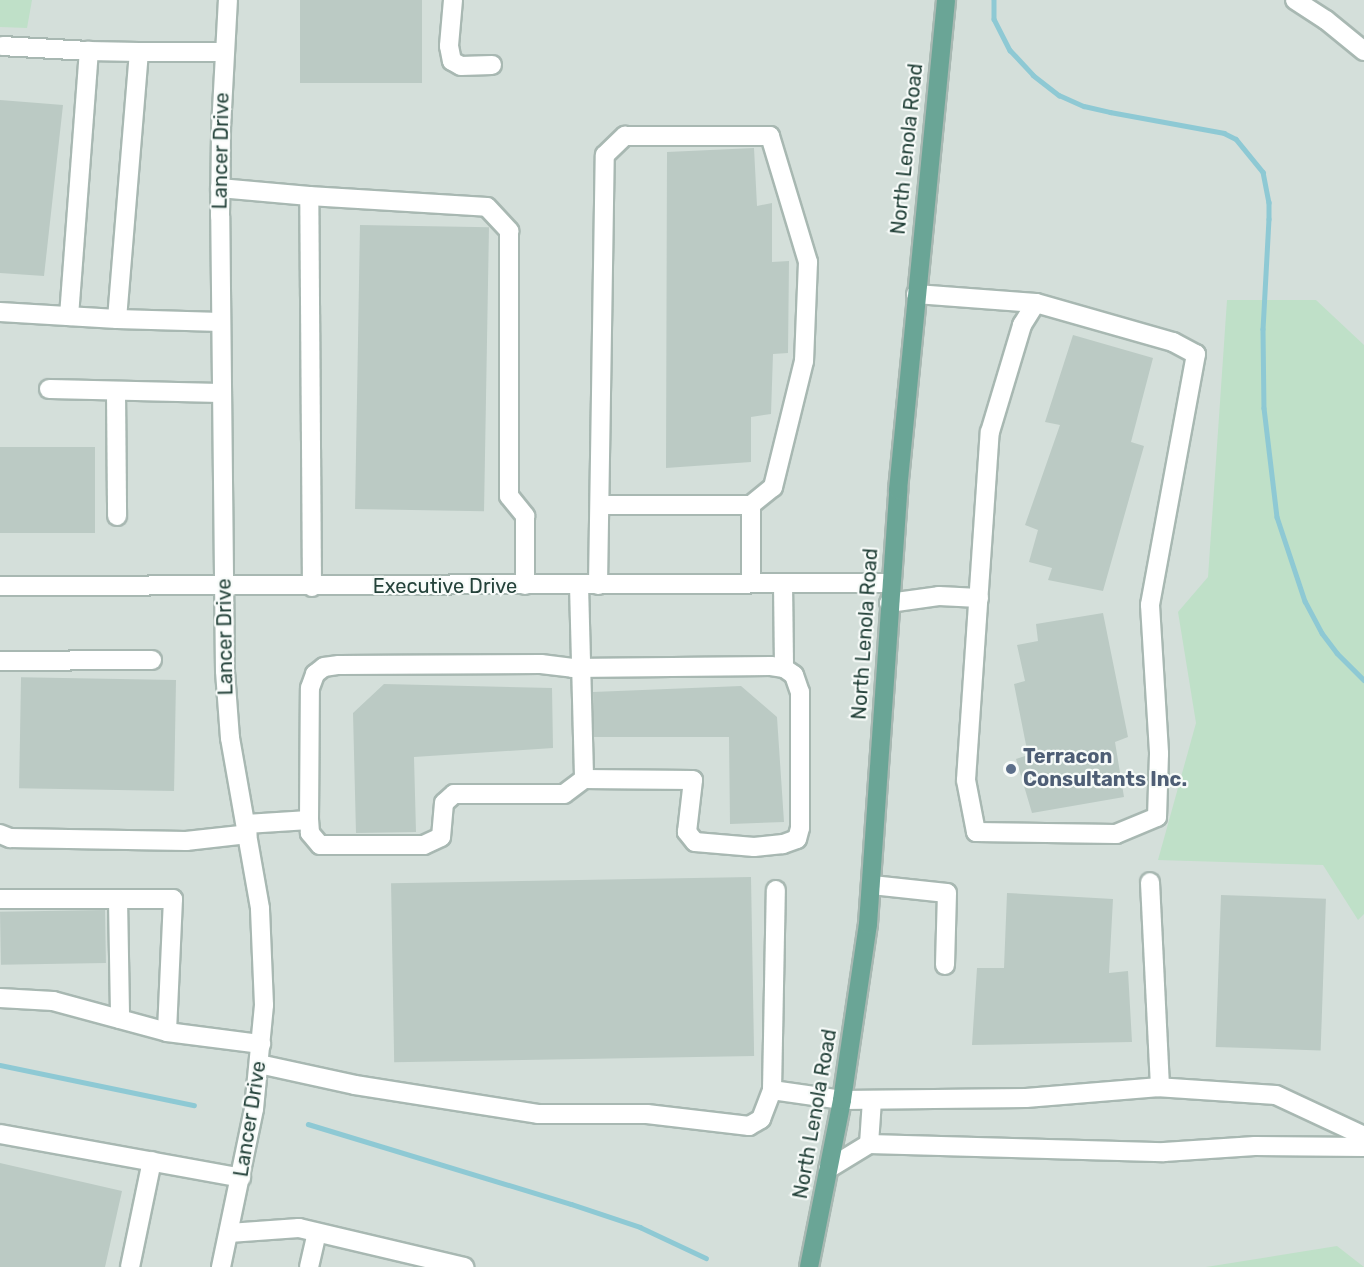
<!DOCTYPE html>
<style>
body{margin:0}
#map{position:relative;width:1364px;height:1267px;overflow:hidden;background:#e6efeb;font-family:Rubik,sans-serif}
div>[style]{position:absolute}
.built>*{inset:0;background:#d4dfda;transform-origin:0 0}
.green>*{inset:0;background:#bfe0c8}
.stream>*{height:4.5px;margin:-2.25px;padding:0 2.25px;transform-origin:2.25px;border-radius:2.25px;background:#8ec9d4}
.building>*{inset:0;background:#bbcac4;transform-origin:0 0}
.roads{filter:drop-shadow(2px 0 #a8b8b2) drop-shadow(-2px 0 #a8b8b2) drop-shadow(0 2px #a8b8b2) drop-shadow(0 -2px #a8b8b2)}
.minor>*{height:18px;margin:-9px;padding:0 9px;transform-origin:9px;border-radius:9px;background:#fff}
.major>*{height:18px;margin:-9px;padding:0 9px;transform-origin:9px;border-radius:9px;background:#6aa596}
.dots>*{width:16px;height:16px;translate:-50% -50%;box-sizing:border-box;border:3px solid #f7fbf9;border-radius:50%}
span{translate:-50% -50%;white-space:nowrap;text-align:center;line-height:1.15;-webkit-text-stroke:4.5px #f7fbf9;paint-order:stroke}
.street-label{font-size:20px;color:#24423a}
.service-label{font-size:20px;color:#4e5e75;font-weight:700}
.left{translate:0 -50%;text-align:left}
</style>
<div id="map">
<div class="built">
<div style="left:0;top:0;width:1364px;height:1267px"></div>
</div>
<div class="green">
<div style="clip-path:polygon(0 0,32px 0,27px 28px,0 27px)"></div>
<div style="clip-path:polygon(1227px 300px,1316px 300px,1364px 345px,1364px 914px,1358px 920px,1323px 865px,1158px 860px,1196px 723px,1178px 612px,1208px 577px)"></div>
<div style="clip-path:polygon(1337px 1246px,1364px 1267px,1206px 1267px)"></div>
</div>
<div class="stream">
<div style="left:994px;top:0;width:19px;rotate:90deg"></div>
<div style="left:994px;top:19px;width:35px;rotate:63deg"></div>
<div style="left:1010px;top:50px;width:34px;rotate:47deg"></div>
<div style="left:1033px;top:75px;width:33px;rotate:38deg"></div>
<div style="left:1059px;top:95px;width:27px;rotate:24deg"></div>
<div style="left:1084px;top:106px;width:27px;rotate:13deg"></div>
<div style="left:1110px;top:112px;width:116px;rotate:10.4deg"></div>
<div style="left:1224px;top:133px;width:13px;rotate:27deg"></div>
<div style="left:1236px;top:139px;width:43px;rotate:50.7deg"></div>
<div style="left:1263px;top:172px;width:31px;rotate:79deg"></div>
<div style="left:1269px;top:202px;width:17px;rotate:90deg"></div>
<div style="left:1269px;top:219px;width:110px;rotate:93.1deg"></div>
<div style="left:1263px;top:329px;width:79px;rotate:89.3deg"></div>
<div style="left:1264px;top:408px;width:110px;rotate:83.2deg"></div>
<div style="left:1277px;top:517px;width:89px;rotate:71.6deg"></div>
<div style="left:1305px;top:601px;width:36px;rotate:62deg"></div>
<div style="left:1322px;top:633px;width:25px;rotate:53deg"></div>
<div style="left:1337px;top:653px;width:38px;rotate:45deg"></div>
<div style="left:0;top:1065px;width:198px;rotate:11.7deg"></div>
<div style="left:308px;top:1124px;width:275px;rotate:16.9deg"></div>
<div style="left:571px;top:1204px;width:73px;rotate:18.4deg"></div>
<div style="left:640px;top:1227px;width:73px;rotate:25.2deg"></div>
</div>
<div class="building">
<div style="left:300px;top:0;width:122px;height:83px"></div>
<div style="clip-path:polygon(0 100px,63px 105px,44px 276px,0 273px)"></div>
<div style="clip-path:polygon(754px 148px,757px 206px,772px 203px,772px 262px,789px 261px,788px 353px,773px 354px,771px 414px,751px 417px,751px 462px,666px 468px,667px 152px)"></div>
<div style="left:360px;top:225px;width:129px;height:284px;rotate:1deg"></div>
<div style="clip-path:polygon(1073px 335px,1153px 358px,1131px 442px,1144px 446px,1103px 591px,1048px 580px,1052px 568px,1029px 562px,1038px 530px,1025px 525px,1060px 425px,1045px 422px)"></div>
<div style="left:0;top:447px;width:95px;height:86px"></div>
<div style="clip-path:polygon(1103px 613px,1128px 737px,1115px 742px,1124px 797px,1032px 813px,1016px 759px,1028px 755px,1014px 684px,1025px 681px,1017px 645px,1038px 641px,1036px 624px)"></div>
<div style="left:176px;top:680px;width:111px;height:155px;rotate:91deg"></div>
<div style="clip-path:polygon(384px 684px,552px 688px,553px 748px,414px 757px,416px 832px,356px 833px,353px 713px)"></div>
<div style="clip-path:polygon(741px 686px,777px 717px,784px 822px,730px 824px,729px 737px,594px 737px,593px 692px)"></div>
<div style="left:751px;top:877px;width:179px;height:360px;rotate:89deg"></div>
<div style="clip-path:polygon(1007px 893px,1113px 899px,1109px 973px,1128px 971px,1132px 1042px,972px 1045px,977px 968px,1004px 968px)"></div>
<div style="left:1221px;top:895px;width:105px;height:152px;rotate:2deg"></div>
<div style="left:105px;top:910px;width:53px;height:105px;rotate:89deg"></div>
<div style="clip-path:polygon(0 1163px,122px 1191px,105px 1267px,0 1267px)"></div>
</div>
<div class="roads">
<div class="minor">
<div style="left:453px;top:0;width:46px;rotate:95deg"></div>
<div style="left:449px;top:46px;width:15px;rotate:79deg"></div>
<div style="left:452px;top:61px;width:10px;rotate:29deg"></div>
<div style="left:461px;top:66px;width:31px;rotate:-2deg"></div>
<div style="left:1295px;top:0;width:37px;rotate:33deg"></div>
<div style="left:1326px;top:20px;width:49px;rotate:39.2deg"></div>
<div style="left:2px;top:46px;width:87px;rotate:3.3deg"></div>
<div style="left:220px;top:188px;width:89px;rotate:5.1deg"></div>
<div style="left:916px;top:294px;width:120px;rotate:4.3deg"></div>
<div style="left:1036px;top:303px;width:142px;rotate:15.9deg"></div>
<div style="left:1173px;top:342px;width:26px;rotate:28deg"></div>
<div style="left:1196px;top:354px;width:255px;rotate:100.4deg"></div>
<div style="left:1150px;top:605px;width:149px;rotate:86.5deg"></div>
<div style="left:1159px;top:754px;width:63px;rotate:91.8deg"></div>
<div style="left:1157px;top:817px;width:44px;rotate:157.5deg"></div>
<div style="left:1116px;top:834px;width:140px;rotate:-179.2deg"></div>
<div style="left:976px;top:832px;width:53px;rotate:-100.9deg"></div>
<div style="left:966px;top:780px;width:349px;rotate:-86.1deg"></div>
<div style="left:990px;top:432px;width:112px;rotate:-73.3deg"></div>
<div style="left:1022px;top:325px;width:26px;rotate:-58deg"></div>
<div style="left:0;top:312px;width:117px;rotate:3.4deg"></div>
<div style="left:117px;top:319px;width:104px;rotate:1.7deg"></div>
<div style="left:69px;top:316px;width:266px;rotate:-85.7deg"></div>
<div style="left:89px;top:51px;width:50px;rotate:1.1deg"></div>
<div style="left:117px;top:319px;width:268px;rotate:-85.3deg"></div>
<div style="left:139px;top:52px;width:85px"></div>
<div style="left:49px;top:389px;width:173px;rotate:1.3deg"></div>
<div style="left:116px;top:391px;width:125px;rotate:89.5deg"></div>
<div style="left:601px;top:505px;width:150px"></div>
<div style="left:783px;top:583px;width:85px;rotate:89.3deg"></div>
<div style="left:579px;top:585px;width:194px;rotate:88.5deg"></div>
<div style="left:598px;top:585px;width:430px;rotate:-89.1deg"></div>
<div style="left:605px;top:155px;width:28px;rotate:-44deg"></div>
<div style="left:625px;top:136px;width:145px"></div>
<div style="left:770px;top:136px;width:132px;rotate:73.2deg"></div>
<div style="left:808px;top:262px;width:99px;rotate:92.3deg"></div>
<div style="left:804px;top:361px;width:130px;rotate:103.8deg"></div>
<div style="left:773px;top:487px;width:28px;rotate:141deg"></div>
<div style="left:751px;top:505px;width:78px;rotate:90deg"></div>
<div style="left:0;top:586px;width:891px;rotate:-0.19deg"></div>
<div style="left:312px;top:587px;width:391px;rotate:-90.4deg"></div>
<div style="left:309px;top:196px;width:178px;rotate:3.5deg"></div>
<div style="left:487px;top:207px;width:33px;rotate:47deg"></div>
<div style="left:509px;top:231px;width:265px;rotate:90deg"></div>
<div style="left:509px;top:496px;width:26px;rotate:51deg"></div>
<div style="left:525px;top:516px;width:69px;rotate:90deg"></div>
<div style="left:889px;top:603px;width:50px;rotate:-8deg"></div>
<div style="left:939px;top:596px;width:40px;rotate:2.9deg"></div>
<div style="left:0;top:661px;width:152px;rotate:-0.4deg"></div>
<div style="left:246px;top:824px;width:63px;rotate:-3.6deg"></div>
<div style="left:309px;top:820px;width:132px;rotate:-89.6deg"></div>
<div style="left:310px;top:688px;width:15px;rotate:-70deg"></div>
<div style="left:315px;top:674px;width:11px;rotate:-38deg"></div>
<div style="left:324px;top:667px;width:15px;rotate:-8deg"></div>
<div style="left:339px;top:665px;width:202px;rotate:-0.3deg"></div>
<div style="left:541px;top:664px;width:32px;rotate:7deg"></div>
<div style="left:573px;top:668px;width:198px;rotate:-0.6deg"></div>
<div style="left:771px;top:666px;width:13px;rotate:9deg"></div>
<div style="left:784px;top:668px;width:12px;rotate:35deg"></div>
<div style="left:794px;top:675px;width:18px;rotate:71deg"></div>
<div style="left:800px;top:692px;width:136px;rotate:90deg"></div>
<div style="left:800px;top:828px;width:11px;rotate:105deg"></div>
<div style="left:797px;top:839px;width:15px;rotate:160deg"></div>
<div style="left:783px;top:844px;width:29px;rotate:174deg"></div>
<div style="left:754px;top:847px;width:59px;rotate:-175.2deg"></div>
<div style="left:695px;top:842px;width:13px;rotate:-129deg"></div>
<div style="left:687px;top:832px;width:52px;rotate:-83.4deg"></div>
<div style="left:693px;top:780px;width:109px;rotate:-179.5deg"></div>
<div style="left:584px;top:779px;width:25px;rotate:143deg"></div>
<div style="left:564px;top:794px;width:110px;rotate:180deg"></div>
<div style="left:454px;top:794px;width:13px;rotate:138deg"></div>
<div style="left:444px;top:803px;width:34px;rotate:95deg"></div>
<div style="left:441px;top:837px;width:19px;rotate:155deg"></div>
<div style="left:424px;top:845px;width:104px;rotate:180deg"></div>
<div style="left:320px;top:845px;width:16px;rotate:-130deg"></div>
<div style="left:310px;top:833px;width:13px;rotate:-94deg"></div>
<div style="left:0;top:834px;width:11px;rotate:22deg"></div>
<div style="left:10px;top:838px;width:176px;rotate:1deg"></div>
<div style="left:186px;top:841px;width:62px;rotate:-6.4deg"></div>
<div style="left:872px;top:885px;width:75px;rotate:6.1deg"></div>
<div style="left:947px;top:893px;width:72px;rotate:91.6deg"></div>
<div style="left:0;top:899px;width:173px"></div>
<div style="left:173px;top:899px;width:133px;rotate:92.6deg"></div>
<div style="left:118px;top:899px;width:120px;rotate:89deg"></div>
<div style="left:0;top:998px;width:53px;rotate:3.2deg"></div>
<div style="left:53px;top:1001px;width:118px;rotate:15.2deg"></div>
<div style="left:167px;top:1032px;width:95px;rotate:7.3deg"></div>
<div style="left:259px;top:1064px;width:98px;rotate:12.3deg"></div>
<div style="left:355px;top:1085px;width:185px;rotate:9deg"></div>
<div style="left:538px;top:1114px;width:109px"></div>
<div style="left:647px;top:1114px;width:103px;rotate:6.7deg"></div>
<div style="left:749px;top:1126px;width:14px;rotate:-30deg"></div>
<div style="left:761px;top:1119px;width:31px;rotate:-69deg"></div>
<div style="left:772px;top:1090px;width:71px;rotate:8.1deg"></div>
<div style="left:842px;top:1100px;width:184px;rotate:-0.6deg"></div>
<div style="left:1026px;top:1098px;width:134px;rotate:-4.7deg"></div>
<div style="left:1160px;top:1087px;width:205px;rotate:-92.8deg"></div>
<div style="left:1156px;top:1087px;width:120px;rotate:3.8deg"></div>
<div style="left:1276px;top:1095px;width:97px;rotate:25deg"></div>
<div style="left:772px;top:1090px;width:200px;rotate:-88.9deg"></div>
<div style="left:0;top:1134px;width:245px;rotate:10.3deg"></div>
<div style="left:869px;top:1144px;width:44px;rotate:-86.1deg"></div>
<div style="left:828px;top:1169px;width:48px;rotate:-31.4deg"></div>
<div style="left:869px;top:1144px;width:295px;rotate:1.6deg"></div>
<div style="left:1164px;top:1152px;width:91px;rotate:-3.8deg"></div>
<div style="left:1255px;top:1146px;width:109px;rotate:0.5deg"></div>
<div style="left:229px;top:1233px;width:70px;rotate:-4.1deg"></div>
<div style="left:299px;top:1228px;width:170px;rotate:13.3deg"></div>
<div style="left:130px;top:1267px;width:108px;rotate:-78.3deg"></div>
<div style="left:221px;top:1267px;width:161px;rotate:-78.2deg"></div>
<div style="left:254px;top:1109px;width:104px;rotate:-84.5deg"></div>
<div style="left:264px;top:1005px;width:97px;rotate:-92.4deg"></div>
<div style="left:260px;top:908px;width:173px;rotate:-100deg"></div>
<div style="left:230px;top:738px;width:67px;rotate:-94.3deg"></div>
<div style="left:225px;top:671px;width:455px;rotate:-90.6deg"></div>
<div style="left:220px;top:216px;width:88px;rotate:-89.3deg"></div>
<div style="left:221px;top:128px;width:128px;rotate:-86.9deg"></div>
<div style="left:309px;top:1267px;width:35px;rotate:-77deg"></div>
</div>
<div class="major">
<div style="left:809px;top:1267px;width:170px;rotate:-78.8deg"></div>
<div style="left:842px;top:1100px;width:178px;rotate:-81.6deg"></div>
<div style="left:868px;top:924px;width:435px;rotate:-86deg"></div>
<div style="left:898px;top:490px;width:492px;rotate:-84.4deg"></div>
</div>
</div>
<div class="dots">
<div style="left:1011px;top:769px;background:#5c6f8a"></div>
</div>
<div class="street-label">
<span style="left:907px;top:149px;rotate:-84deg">North Lenola Road</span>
<span style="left:221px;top:151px;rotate:-89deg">Lancer Drive</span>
<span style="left:445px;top:586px">Executive Drive</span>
<span style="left:865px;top:634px;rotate:-86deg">North Lenola Road</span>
<span style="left:225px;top:637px;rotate:-91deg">Lancer Drive</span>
<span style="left:815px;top:1114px;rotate:-80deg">North Lenola Road</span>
<span style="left:250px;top:1119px;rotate:-81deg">Lancer Drive</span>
</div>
<div class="service-label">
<span class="left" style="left:1023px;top:768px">Terracon<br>Consultants Inc.</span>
</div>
</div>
